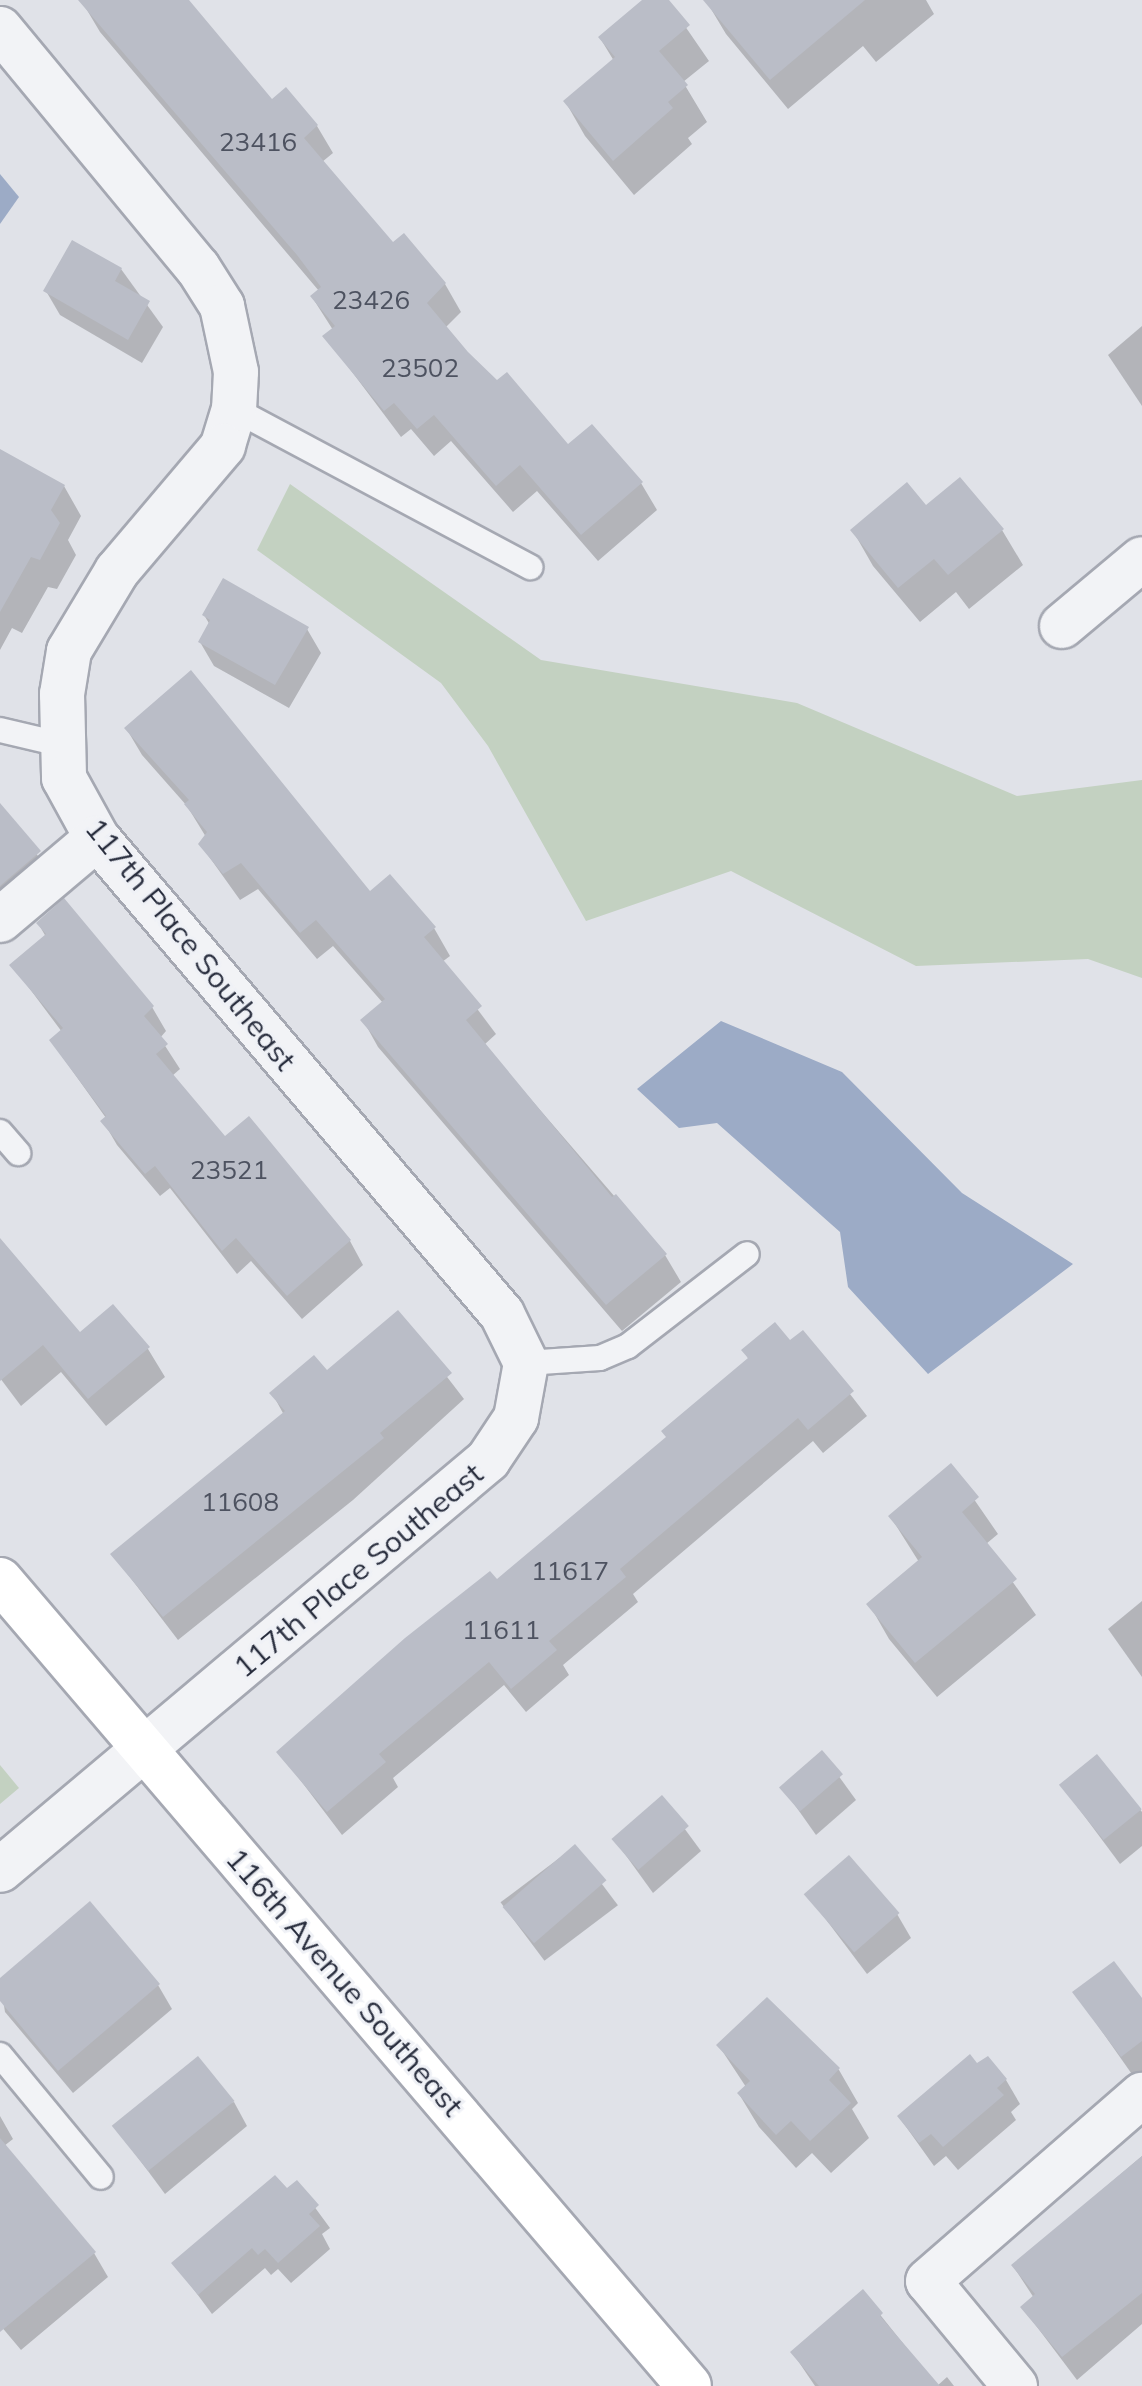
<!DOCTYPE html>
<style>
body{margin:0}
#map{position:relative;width:1142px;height:2386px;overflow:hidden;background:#e0e2e8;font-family:Mulish,sans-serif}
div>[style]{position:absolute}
.green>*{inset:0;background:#c3d1c1}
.water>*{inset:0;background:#9cabc6}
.shadow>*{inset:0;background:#0003;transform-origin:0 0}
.building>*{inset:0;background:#babdc7;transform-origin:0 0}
.roads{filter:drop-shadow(2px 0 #a5a8b2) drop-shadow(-2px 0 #a5a8b2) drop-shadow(0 2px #a5a8b2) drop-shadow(0 -2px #a5a8b2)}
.service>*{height:24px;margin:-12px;padding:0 12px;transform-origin:12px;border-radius:12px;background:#f2f3f6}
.minor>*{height:44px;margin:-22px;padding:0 22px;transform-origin:22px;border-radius:22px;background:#f2f3f6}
.secondary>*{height:44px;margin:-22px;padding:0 22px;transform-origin:22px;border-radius:22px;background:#fff}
span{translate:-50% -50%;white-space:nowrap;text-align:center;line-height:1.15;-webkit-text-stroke:6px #eff1f6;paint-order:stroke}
.number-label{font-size:26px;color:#4d5260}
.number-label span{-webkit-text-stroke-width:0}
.street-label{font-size:30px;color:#292e3e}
</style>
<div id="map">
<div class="green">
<div style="clip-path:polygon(290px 484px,541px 660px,797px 703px,1017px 796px,1142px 780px,1142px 978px,1088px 959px,916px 966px,731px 871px,586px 921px,488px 746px,441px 683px,257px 550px)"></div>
<div style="clip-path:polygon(0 1765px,19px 1788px,0 1804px)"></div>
</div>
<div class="water">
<div style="clip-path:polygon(0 174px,19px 197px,0 224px)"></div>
<div style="clip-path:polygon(721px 1021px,842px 1072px,962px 1193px,1073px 1264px,928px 1374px,848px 1287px,840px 1232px,717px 1123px,679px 1128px,637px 1089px)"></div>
</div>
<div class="shadow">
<div style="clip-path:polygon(90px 0,186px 0,271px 102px,317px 126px,333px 153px,322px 162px,392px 245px,445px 284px,461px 312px,445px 328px,466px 353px,568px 447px,641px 483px,657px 510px,598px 561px,537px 491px,513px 512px,451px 441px,434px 456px,411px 429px,401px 437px,325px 336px,333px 330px,312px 297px,319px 291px,100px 32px,84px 5px)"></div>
<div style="clip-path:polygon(645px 0,667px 0,709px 61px,683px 82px,707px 122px,688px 138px,692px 144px,634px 195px,585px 136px,565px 101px,614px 61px,600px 38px)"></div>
<div style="clip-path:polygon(713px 0,926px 0,934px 14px,876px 62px,863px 46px,788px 109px,726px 34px,708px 4px)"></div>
<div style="clip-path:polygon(121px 269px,163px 327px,142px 363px,60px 315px,46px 291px)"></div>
<div style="clip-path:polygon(1142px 326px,1142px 406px,1108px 355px)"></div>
<div style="clip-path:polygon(0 451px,64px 486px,81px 516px,68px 540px,76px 555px,57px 589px,48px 587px,22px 633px,12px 628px,0 650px)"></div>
<div style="clip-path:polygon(926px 508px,1002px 530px,1023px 565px,969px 609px,956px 592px,920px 622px,873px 566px,853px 531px)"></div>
<div style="clip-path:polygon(204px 615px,307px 629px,321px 653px,289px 708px,214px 666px,200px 642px,210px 625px)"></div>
<div style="clip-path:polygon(126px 728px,370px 894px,434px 928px,450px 956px,442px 962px,496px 1034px,484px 1045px,665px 1255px,681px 1282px,622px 1331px,378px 1047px,363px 1020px,383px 1003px,333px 946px,317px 959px,258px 889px,240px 900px,200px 844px,206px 837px,187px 806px,142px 755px)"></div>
<div style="clip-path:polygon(0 806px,54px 877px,0 920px)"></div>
<div style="clip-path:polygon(38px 923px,152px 1007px,166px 1031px,160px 1038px,180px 1069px,172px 1076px,224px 1138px,350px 1241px,363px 1265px,302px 1319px,251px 1261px,237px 1274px,170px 1188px,160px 1196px,117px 1145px,103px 1121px,106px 1118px,51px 1041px,62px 1032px,12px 965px,46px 937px)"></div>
<div style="clip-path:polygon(0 1251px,80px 1334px,148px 1349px,165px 1377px,106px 1426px,61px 1372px,21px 1406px,0 1378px)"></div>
<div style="clip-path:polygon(398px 1313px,464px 1399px,353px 1500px,178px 1640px,113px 1555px,284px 1415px,272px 1393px,327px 1372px)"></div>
<div style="clip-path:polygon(802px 1332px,867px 1416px,823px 1453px,813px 1441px,633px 1594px,638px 1602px,563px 1665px,569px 1675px,526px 1712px,504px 1685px,393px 1778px,398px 1787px,342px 1835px,279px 1752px,497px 1582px,668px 1438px,749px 1360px,744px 1351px,790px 1343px)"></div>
<div style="clip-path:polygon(951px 1466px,998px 1534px,986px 1544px,1036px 1615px,937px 1697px,889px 1639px,869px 1604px,919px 1562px,890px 1516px)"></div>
<div style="clip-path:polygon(1142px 1601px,1142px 1677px,1108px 1629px)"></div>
<div style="clip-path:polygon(822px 1753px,856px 1800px,816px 1835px,782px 1787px)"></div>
<div style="clip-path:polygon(1097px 1757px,1142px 1812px,1142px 1846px,1120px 1864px,1062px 1786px)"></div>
<div style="clip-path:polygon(662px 1798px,701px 1851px,653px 1893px,614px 1839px)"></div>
<div style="left:574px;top:1847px;width:73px;height:92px;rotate:53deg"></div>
<div style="clip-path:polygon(806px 1893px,897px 1914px,911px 1938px,867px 1974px)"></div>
<div style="clip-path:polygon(0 1981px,158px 1985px,172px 2009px,73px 2093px,5px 2012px)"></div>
<div style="clip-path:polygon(1075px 1993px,1142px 2002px,1142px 2075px,1136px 2080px)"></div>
<div style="clip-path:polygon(767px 2000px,839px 2070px,858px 2103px,852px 2109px,869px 2138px,831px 2173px,812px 2153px,796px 2168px,759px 2127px,739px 2094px,746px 2087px,719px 2046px)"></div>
<div style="clip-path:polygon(977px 2065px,1006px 2080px,1020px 2104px,1011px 2112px,1016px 2120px,958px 2170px,946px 2156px,934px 2166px,899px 2117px)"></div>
<div style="clip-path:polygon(234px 2102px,247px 2126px,165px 2194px,116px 2128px)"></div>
<div style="clip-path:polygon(0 2116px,13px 2139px,4px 2146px,94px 2253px,108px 2277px,21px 2350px,0 2325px)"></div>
<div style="clip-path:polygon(1142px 2156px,1142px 2324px,1077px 2380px,1022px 2307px,1034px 2298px,1013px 2266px)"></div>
<div style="clip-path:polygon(297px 2183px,330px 2228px,322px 2234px,330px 2249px,291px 2283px,278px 2269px,271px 2275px,265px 2268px,212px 2314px,174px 2263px)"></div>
<div style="clip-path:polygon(862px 2292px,937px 2386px,947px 2377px,954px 2386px,815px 2386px,792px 2352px)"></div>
</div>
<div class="building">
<div style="clip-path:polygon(78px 0,189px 0,272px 99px,286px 87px,318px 125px,304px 138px,393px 242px,404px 233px,446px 283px,427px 303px,468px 352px,497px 380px,507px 372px,568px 444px,592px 424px,643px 482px,581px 535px,520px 465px,496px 486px,434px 415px,417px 429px,394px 403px,384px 411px,322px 336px,335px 326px,310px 296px,321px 287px,297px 255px)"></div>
<div style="clip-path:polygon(642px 0,669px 0,690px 25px,659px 51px,688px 85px,668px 102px,673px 108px,613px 161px,563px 101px,615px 57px,598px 37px)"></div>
<div style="clip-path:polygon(703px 0,865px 0,770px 80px)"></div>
<div style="clip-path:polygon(72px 240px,122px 268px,115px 281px,150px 301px,128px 340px,43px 291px)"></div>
<div style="clip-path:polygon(0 449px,65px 485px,51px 510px,60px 523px,40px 560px,31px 557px,0 612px)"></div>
<div style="clip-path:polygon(960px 477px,1004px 529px,948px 575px,934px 559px,898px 588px,850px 530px,907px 482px,926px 505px)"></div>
<div style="clip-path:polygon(223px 578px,309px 627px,275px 685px,198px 642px,210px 620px,202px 615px)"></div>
<div style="clip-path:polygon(191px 670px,370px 891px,390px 874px,436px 927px,424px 937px,482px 1006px,466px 1020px,612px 1197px,616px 1194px,667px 1254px,606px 1305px,360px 1020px,385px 999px,316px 920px,300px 933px,241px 863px,223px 874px,198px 844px,207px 832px,184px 804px,189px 800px,124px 728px)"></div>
<div style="clip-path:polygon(0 803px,41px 851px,0 886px)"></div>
<div style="clip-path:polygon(64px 898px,154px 1006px,144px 1016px,168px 1044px,156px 1054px,225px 1136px,249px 1116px,351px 1240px,287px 1296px,236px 1238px,222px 1251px,155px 1166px,145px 1174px,100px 1121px,106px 1116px,49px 1040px,63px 1028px,9px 965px,46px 934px,36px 923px)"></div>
<div style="clip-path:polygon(0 1238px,80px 1332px,113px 1304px,150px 1347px,88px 1399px,43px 1345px,0 1381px)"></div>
<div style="clip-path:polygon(398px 1310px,452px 1373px,380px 1433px,384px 1438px,163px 1617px,110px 1554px,285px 1411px,269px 1393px,314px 1355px,327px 1370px)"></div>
<div style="clip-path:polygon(775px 1322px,790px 1340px,803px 1330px,854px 1391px,808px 1430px,798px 1418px,620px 1569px,626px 1577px,549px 1641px,557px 1650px,511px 1689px,489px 1662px,379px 1754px,386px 1762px,327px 1812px,276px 1752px,405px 1638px,490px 1571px,497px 1579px,666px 1437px,661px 1431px,748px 1358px,741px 1350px)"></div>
<div style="clip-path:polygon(951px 1463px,979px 1497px,962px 1512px,1017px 1579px,915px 1663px,866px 1604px,922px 1557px,888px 1516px)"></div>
<div style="left:822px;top:1750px;width:32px;height:57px;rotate:49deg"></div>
<div style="left:1097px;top:1754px;width:71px;height:49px;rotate:51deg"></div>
<div style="left:662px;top:1795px;width:41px;height:67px;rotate:49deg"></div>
<div style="left:575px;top:1844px;width:48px;height:96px;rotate:49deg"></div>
<div style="left:849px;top:1855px;width:77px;height:60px;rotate:49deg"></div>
<div style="clip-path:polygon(90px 1901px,160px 1984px,58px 2071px,0 2001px,0 1978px)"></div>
<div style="clip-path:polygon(1114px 1961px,1142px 1998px,1142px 2041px,1121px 2057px,1072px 1992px)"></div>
<div style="clip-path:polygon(767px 1997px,840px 2068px,829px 2080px,851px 2103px,810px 2141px,791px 2121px,776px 2135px,737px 2093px,750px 2081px,716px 2045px)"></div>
<div style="clip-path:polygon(970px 2054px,977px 2063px,988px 2056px,1007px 2079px,997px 2088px,1004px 2095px,943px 2147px,931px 2134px,919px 2143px,897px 2116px)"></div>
<div style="left:198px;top:2056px;width:58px;height:111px;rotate:51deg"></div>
<div style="clip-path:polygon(0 2138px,96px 2252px,0 2332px)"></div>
<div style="clip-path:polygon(1142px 2156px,1142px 2293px,1062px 2357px,1020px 2307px,1035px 2294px,1011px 2265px)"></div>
<div style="clip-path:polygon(275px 2175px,287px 2188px,297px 2180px,319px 2205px,309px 2214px,320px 2226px,278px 2263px,265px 2249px,258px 2255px,252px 2248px,198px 2295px,171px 2263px)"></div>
<div style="clip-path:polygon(863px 2289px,883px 2313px,880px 2316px,940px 2386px,819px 2386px,790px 2352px)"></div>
</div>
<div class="roads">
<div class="service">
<div style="left:234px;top:409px;width:336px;rotate:28.1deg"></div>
<div style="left:0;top:730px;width:66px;rotate:13.2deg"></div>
<div style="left:0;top:1132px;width:28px;rotate:49deg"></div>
<div style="left:526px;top:1363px;width:74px;rotate:-3.9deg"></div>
<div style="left:600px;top:1358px;width:30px;rotate:-23deg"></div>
<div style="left:628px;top:1346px;width:150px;rotate:-37.7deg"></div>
<div style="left:0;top:2055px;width:158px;rotate:50.4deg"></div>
</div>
<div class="minor">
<div style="left:0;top:29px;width:310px;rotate:50.4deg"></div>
<div style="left:198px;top:268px;width:45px;rotate:57.7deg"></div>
<div style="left:222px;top:306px;width:67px;rotate:78deg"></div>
<div style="left:236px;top:372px;width:37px;rotate:93deg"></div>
<div style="left:234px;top:409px;width:39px;rotate:107deg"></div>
<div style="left:223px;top:446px;width:164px;rotate:130.3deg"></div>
<div style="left:117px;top:571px;width:93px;rotate:121deg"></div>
<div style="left:69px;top:651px;width:44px;rotate:99.2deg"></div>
<div style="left:62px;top:694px;width:84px;rotate:88.6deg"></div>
<div style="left:64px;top:778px;width:68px;rotate:61.2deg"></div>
<div style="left:97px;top:838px;width:625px;rotate:49.61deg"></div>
<div style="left:502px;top:1314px;width:55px;rotate:63.9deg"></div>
<div style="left:526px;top:1363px;width:56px;rotate:100.3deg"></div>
<div style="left:516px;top:1418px;width:50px;rotate:123.7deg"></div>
<div style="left:488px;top:1460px;width:637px;rotate:139.96deg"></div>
<div style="left:1062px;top:626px;width:104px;rotate:-39.9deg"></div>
<div style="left:0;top:920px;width:127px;rotate:-40.2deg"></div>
<div style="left:1015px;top:2386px;width:136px;rotate:-129.6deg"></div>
<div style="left:928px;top:2281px;width:284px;rotate:-41deg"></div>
</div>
<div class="secondary">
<div style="left:0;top:1580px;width:1060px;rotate:49.47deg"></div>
</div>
</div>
<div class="number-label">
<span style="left:258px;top:142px">23416</span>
<span style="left:371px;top:300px">23426</span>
<span style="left:420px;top:368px">23502</span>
<span style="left:229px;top:1170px">23521</span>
<span style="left:240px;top:1502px">11608</span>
<span style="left:570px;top:1571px">11617</span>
<span style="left:501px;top:1630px">11611</span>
</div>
<div class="street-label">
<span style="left:191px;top:944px;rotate:51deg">117th Place Southeast</span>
<span style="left:358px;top:1570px;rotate:-40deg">117th Place Southeast</span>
<span style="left:345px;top:1982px;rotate:49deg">116th Avenue Southeast</span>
</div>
</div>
